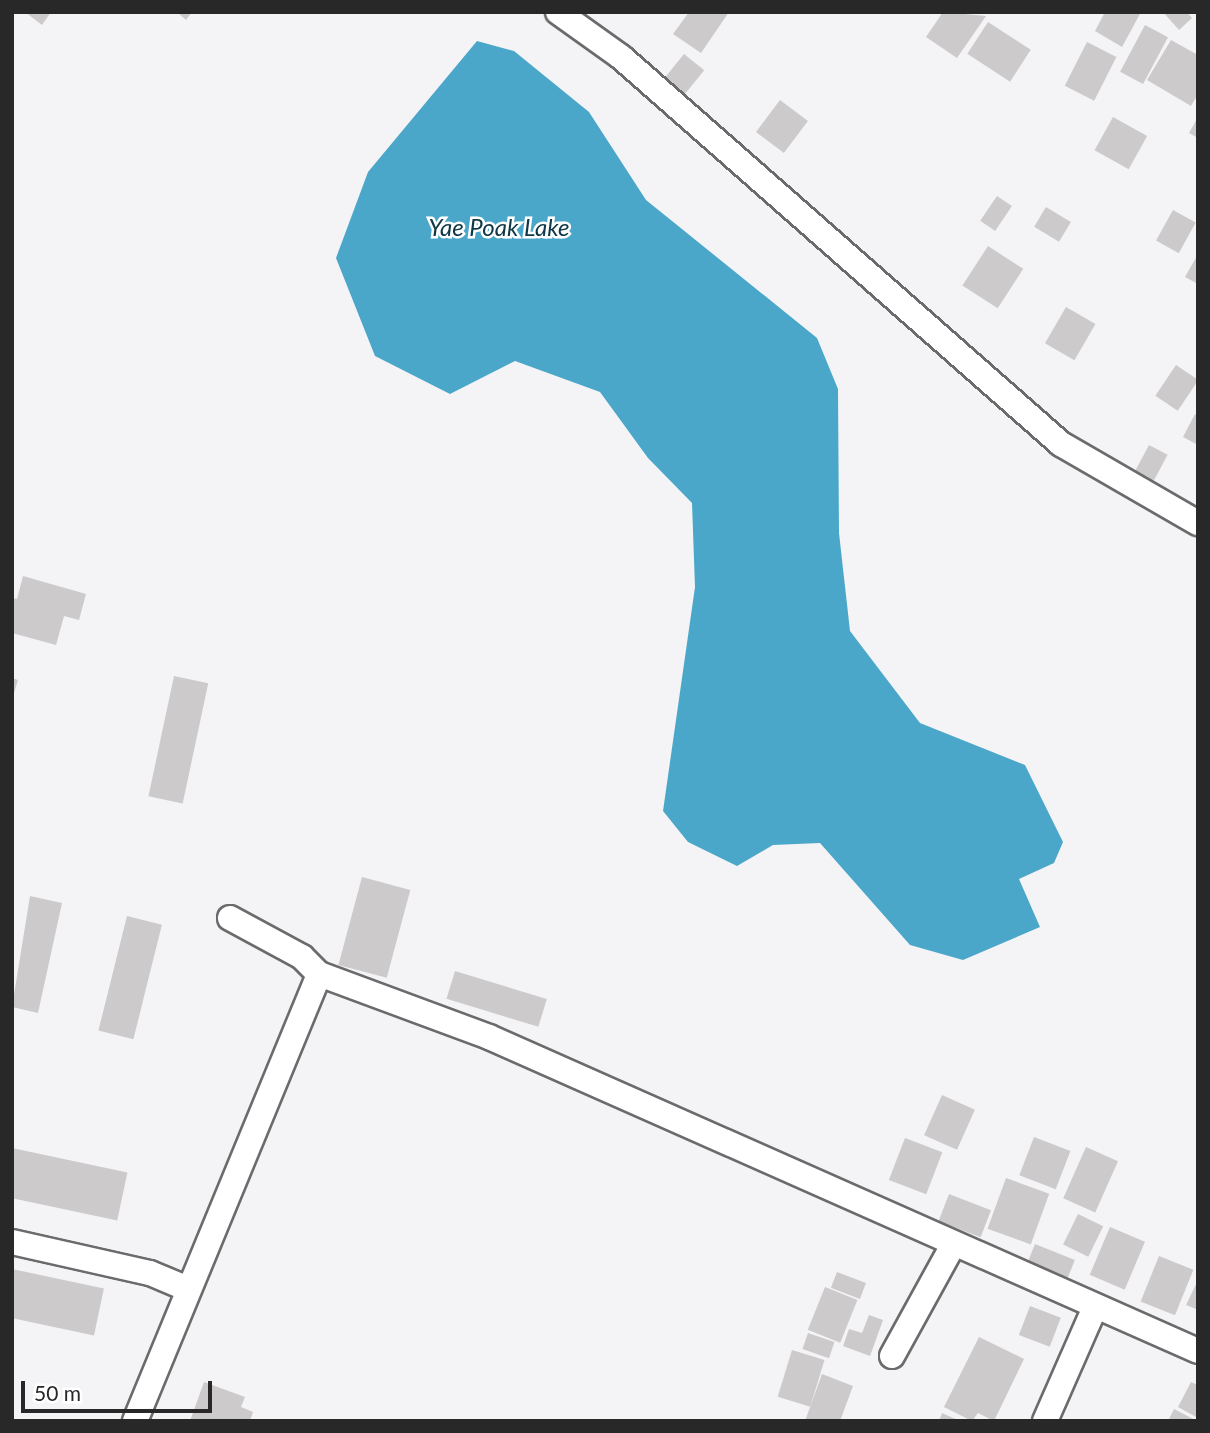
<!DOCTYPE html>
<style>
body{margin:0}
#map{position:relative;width:1210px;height:1433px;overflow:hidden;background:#f4f4f6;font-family:Lato,sans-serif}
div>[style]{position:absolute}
.water>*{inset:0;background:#4ba7c9}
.building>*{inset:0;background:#cccacb;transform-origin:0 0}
.roads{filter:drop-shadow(2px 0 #6b6b6d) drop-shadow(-2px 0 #6b6b6d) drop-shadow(0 2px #6b6b6d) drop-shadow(0 -2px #6b6b6d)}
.street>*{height:24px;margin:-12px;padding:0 12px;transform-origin:12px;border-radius:12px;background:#fff}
span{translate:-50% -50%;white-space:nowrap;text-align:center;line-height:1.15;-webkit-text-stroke:5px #fff;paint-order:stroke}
.water-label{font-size:24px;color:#0e3847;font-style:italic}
.frame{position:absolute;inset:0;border:14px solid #282829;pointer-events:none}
.scale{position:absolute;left:21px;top:1381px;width:191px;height:32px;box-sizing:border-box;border:4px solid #282829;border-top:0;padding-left:9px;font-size:21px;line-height:24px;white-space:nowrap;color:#282829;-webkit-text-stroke:5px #fff;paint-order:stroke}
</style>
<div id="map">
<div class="water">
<div style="clip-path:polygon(477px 41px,514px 51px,589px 112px,646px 200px,817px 338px,838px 389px,839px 533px,850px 631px,920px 723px,1025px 765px,1063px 842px,1054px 863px,1019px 879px,1040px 927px,963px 960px,910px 945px,820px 843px,773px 845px,737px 866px,688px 842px,663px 811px,695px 587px,692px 503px,648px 458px,600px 392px,515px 361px,450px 394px,375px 356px,336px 258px,368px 172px)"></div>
</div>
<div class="building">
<div style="clip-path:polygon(25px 12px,51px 12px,42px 25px)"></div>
<div style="clip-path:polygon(177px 12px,192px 12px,186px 20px)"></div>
<div style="clip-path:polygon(689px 12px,729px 12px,701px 53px,673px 34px)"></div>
<div style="clip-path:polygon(943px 12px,986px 16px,957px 58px,926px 37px)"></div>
<div style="clip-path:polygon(1105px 12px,1141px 12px,1122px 47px,1095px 31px)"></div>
<div style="clip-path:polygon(1163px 12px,1187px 12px,1192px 18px,1179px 30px)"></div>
<div style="left:988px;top:22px;width:51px;height:38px;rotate:33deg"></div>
<div style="left:1145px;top:25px;width:26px;height:53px;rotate:28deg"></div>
<div style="clip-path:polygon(1171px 40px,1198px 55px,1198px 94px,1191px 106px,1147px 80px)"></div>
<div style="left:1087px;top:42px;width:33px;height:49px;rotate:27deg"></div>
<div style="left:684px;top:54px;width:26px;height:37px;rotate:39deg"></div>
<div style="left:780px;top:100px;width:35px;height:40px;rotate:37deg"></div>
<div style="left:1113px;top:117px;width:39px;height:38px;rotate:29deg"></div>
<div style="clip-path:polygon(1198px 117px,1198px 138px,1189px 133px)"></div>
<div style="left:997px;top:196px;width:18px;height:30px;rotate:34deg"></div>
<div style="left:1046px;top:207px;width:29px;height:23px;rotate:31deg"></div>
<div style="left:1173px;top:210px;width:26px;height:35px;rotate:29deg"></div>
<div style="left:988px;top:246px;width:42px;height:47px;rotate:33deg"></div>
<div style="clip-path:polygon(1198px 254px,1198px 284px,1185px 277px)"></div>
<div style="left:1066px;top:307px;width:34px;height:42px;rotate:30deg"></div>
<div style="left:1176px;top:365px;width:27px;height:37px;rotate:34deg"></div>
<div style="clip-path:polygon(1195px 414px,1198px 416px,1198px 445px,1183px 437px)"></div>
<div style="left:1149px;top:445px;width:21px;height:29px;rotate:28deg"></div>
<div style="clip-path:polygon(23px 576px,86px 594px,79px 620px,64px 616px,56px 645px,12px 633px,12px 598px,17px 599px)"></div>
<div style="left:174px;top:676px;width:35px;height:123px;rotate:12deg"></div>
<div style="clip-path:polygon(12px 678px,18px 680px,13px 696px,12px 696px)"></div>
<div style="left:362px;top:877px;width:50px;height:91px;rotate:15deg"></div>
<div style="clip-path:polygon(30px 896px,62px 903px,38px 1013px,12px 1007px)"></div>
<div style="left:127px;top:916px;width:36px;height:118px;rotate:14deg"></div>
<div style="left:455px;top:971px;width:96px;height:29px;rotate:17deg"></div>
<div style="left:942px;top:1095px;width:36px;height:44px;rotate:24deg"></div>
<div style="left:1034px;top:1137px;width:39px;height:41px;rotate:21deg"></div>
<div style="left:905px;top:1138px;width:40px;height:45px;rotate:21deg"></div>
<div style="left:1086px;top:1147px;width:35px;height:56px;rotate:24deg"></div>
<div style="left:12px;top:1148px;width:118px;height:49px;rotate:12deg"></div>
<div style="left:1006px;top:1178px;width:46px;height:54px;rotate:20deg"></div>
<div style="left:949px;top:1194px;width:45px;height:29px;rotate:21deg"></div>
<div style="left:1078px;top:1214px;width:28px;height:34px;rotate:26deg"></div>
<div style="left:1110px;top:1227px;width:38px;height:52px;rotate:23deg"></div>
<div style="left:1035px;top:1244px;width:43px;height:21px;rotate:22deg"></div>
<div style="left:1159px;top:1256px;width:37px;height:49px;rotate:22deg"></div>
<div style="left:12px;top:1269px;width:94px;height:48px;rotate:12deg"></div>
<div style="left:837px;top:1272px;width:31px;height:17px;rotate:21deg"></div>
<div style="clip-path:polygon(1198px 1280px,1198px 1310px,1186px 1305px)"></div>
<div style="left:825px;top:1287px;width:35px;height:46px;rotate:22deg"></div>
<div style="left:1030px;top:1306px;width:33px;height:31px;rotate:21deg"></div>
<div style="clip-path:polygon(869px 1315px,883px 1320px,870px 1356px,843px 1346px,849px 1329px,862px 1333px)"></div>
<div style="left:808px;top:1333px;width:28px;height:17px;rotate:19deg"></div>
<div style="clip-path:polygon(979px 1337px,1024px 1359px,994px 1421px,978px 1413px,972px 1421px,944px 1407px)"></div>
<div style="left:792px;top:1350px;width:34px;height:49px;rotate:17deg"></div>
<div style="clip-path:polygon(822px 1374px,853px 1386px,840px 1421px,805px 1421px)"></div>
<div style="clip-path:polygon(204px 1382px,245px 1397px,241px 1407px,253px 1412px,250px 1421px,190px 1421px)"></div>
<div style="clip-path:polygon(1191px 1382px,1198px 1385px,1198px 1418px,1178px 1407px)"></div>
<div style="clip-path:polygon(1174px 1409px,1197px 1421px,1168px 1421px)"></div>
<div style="clip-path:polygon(942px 1413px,960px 1421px,939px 1421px)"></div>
</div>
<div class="roads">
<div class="street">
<div style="left:558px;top:12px;width:77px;rotate:35.5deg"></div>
<div style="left:621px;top:57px;width:586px;rotate:41.33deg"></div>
<div style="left:1061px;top:444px;width:158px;rotate:30deg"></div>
<div style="left:230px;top:918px;width:82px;rotate:28.4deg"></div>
<div style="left:302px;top:957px;width:24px;rotate:45deg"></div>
<div style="left:319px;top:974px;width:181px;rotate:20.3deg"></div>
<div style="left:489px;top:1037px;width:775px;rotate:23.89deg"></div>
<div style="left:12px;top:1242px;width:141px;rotate:12.7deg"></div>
<div style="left:150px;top:1273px;width:41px;rotate:22.8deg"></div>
<div style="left:892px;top:1356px;width:127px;rotate:-61.2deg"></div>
<div style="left:135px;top:1421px;width:483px;rotate:-67.6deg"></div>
<div style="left:1045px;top:1421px;width:124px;rotate:-66.3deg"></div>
</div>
</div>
<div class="water-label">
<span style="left:499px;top:227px">Yae Poak Lake</span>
</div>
<div class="frame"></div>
<div class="scale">50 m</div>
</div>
